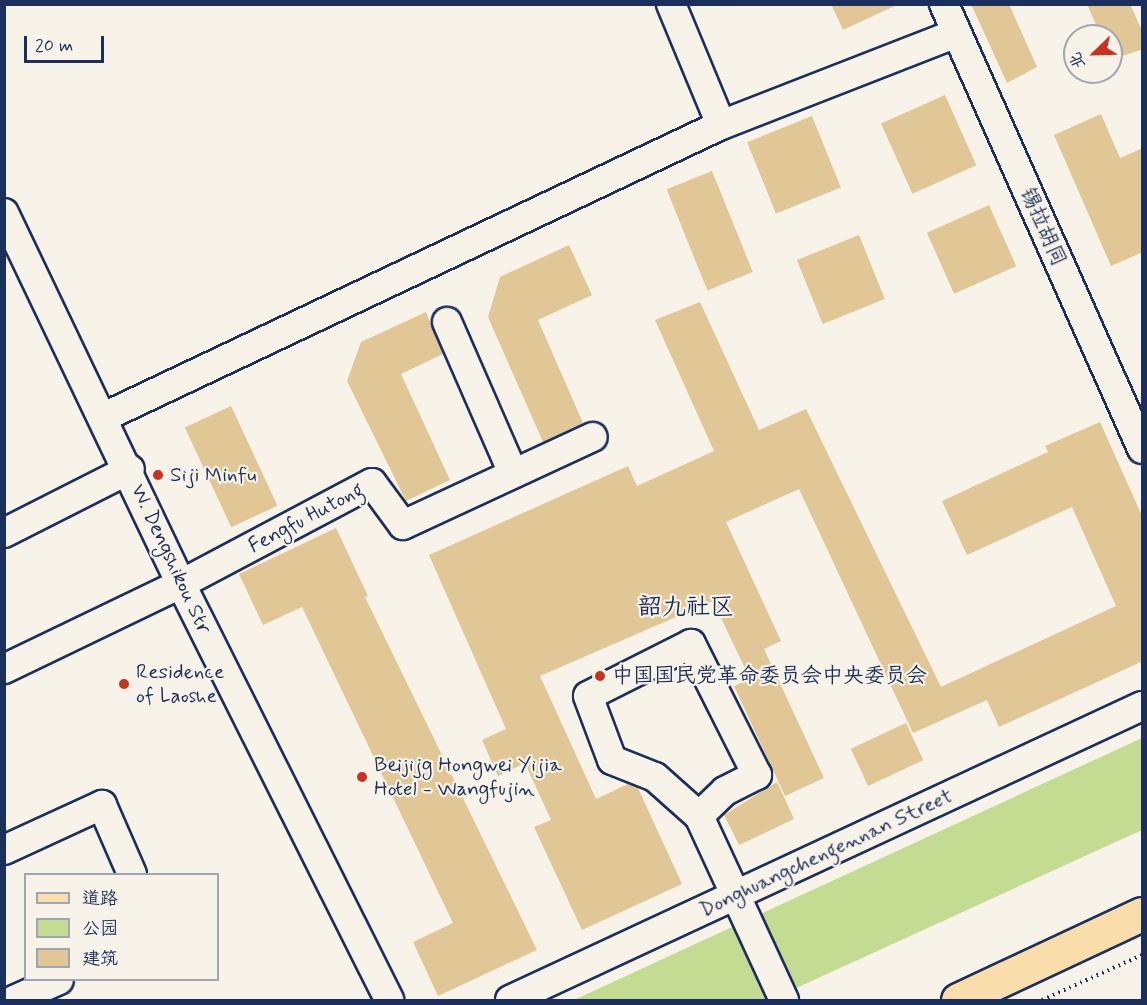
<!DOCTYPE html>
<meta charset="utf-8">
<style>
body{margin:0}
#map{position:relative;width:1147px;height:1005px;overflow:hidden;background:#f7f3e8;font-family:Mynerve,"LXGW WenKai TC",sans-serif}
div>[style]{position:absolute}
.green>*{inset:0;background:#c3dc92}
.building>*{inset:0;background:#e1c696;transform-origin:0 0}
.path>*{height:4px;margin-top:-2px;transform-origin:0;background:repeating-linear-gradient(90deg,#1b2f5e 0 1.5px,transparent 0 6px)}
.roads{filter:drop-shadow(2px 0 #1b2f5e) drop-shadow(-2px 0 #1b2f5e) drop-shadow(0 2px #1b2f5e) drop-shadow(0 -2px #1b2f5e)}
.minor>*{height:28px;margin:-14px;padding:0 14px;transform-origin:14px;border-radius:14px;background:#f7f3e8}
.major>*{height:33px;margin:-16.5px;padding:0 16.5px;transform-origin:16.5px;border-radius:16.5px;background:#f9deab}
.dots>*{width:16px;height:16px;translate:-50% -50%;box-sizing:border-box;border:3px solid #f7f3e8;border-radius:50%}
span{translate:-50% -50%;white-space:nowrap;text-align:center;line-height:1.15;-webkit-text-stroke:4.5px #f7f3e8;paint-order:stroke}
.street-label{font-size:21px;color:#1b2f5e}
.poi-label{font-size:21px;color:#1b2f5e}
.left{translate:0 -50%;text-align:left}
.quarter-label{font-size:24px;color:#1b2f5e}
.frame{position:absolute;inset:0;border:6px solid #1b2f5e;pointer-events:none}
.legend{position:absolute;left:24px;top:873px;width:195px;height:108px;box-sizing:border-box;background:#f7f3e8;border:2px solid #9fa5b1;margin:0;padding:8px 10px;list-style:none;font-size:18px;color:#1b2f5e}
.legend li{display:flex;align-items:center;gap:12px;height:30px}
.legend b{width:30px;border:2px solid #9fa5b1}
.north{position:absolute;left:1063px;top:24px;width:60px;height:60px;box-sizing:border-box;background:#f7f3e8;border:2px solid #9fa5b1;border-radius:50%;rotate:247deg;font-size:16px;font-weight:700;line-height:24px;text-align:center;color:#1b2f5e}
.north::after{content:'';display:block;margin:auto;width:21px;height:27px;background:#c8321e;clip-path:polygon(50% 0,100% 100%,50% 72%,0 100%)}
.scale{position:absolute;left:24px;top:36px;width:80px;height:27px;box-sizing:border-box;border:3px solid #1b2f5e;border-top:0;padding-left:8px;font-size:18px;line-height:21px;white-space:nowrap;color:#1b2f5e;-webkit-text-stroke:4px #f7f3e8;paint-order:stroke}
</style>
<div id="map">
<div class="green">
<div style="clip-path:polygon(1142px 738px,1142px 830px,770px 1000px,574px 1000px)"></div>
</div>
<div class="building">
<div style="clip-path:polygon(831px 4px,899px 4px,843px 30px)"></div>
<div style="clip-path:polygon(971px 4px,1009px 4px,1037px 67px,1007px 83px)"></div>
<div style="clip-path:polygon(1087px 4px,1130px 4px,1143px 33px,1143px 49px,1111px 60px,1111px 36px,1101px 36px)"></div>
<div style="left:945px;top:95px;width:77px;height:70px;rotate:66deg"></div>
<div style="clip-path:polygon(1101px 114px,1120px 158px,1143px 148px,1143px 252px,1111px 266px,1054px 135px)"></div>
<div style="left:812px;top:116px;width:77px;height:70px;rotate:68deg"></div>
<div style="left:712px;top:171px;width:109px;height:49px;rotate:68deg"></div>
<div style="left:989px;top:205px;width:67px;height:68px;rotate:66deg"></div>
<div style="left:859px;top:235px;width:69px;height:67px;rotate:68deg"></div>
<div style="clip-path:polygon(569px 245px,592px 295px,538px 320px,583px 423px,543px 442px,488px 317px,500px 277px)"></div>
<div style="clip-path:polygon(700px 302px,759px 430px,806px 409px,941px 687px,1116px 606px,1072px 507px,967px 555px,942px 501px,1048px 452px,1045px 446px,1100px 422px,1143px 518px,1143px 661px,999px 727px,987px 700px,913px 733px,799px 489px,726px 522px,781px 641px,764px 649px,824px 778px,785px 796px,734px 686px,750px 679px,713px 601px,540px 676px,596px 799px,628px 784px,638px 788px,682px 884px,582px 930px,534px 827px,551px 820px,525px 763px,498px 776px,482px 740px,506px 729px,429px 555px,628px 466px,637px 486px,714px 451px,655px 320px)"></div>
<div style="clip-path:polygon(426px 312px,443px 354px,401px 374px,450px 480px,406px 501px,347px 381px,361px 342px)"></div>
<div style="left:231px;top:406px;width:110px;height:51px;rotate:65deg"></div>
<div style="clip-path:polygon(336px 528px,368px 596px,365px 597px,537px 950px,438px 996px,413px 942px,453px 923px,302px 607px,263px 625px,239px 574px)"></div>
<div style="left:906px;top:723px;width:41px;height:61px;rotate:65deg"></div>
<div style="clip-path:polygon(777px 782px,794px 819px,739px 845px,724px 815px)"></div>
</div>
<div class="path">
<div style="left:1042px;top:1000px;width:110px;rotate:-24.2deg"></div>
</div>
<div class="roads">
<div class="minor">
<div style="left:671px;top:4px;width:131px;rotate:67.5deg"></div>
<div style="left:944px;top:4px;width:487px;rotate:66deg"></div>
<div style="left:4px;top:213px;width:411px;rotate:64.5deg"></div>
<div style="left:181px;top:584px;width:465px;rotate:63.4deg"></div>
<div style="left:447px;top:322px;width:165px;rotate:66.4deg"></div>
<div style="left:104px;top:417px;width:683px;rotate:-25.33deg"></div>
<div style="left:721px;top:125px;width:253px;rotate:-21.3deg"></div>
<div style="left:4px;top:533px;width:141px;rotate:-26.9deg"></div>
<div style="left:4px;top:669px;width:196px;rotate:-25.7deg"></div>
<div style="left:181px;top:584px;width:216px;rotate:-27.9deg"></div>
<div style="left:372px;top:483px;width:52px;rotate:53.6deg"></div>
<div style="left:403px;top:525px;width:209px;rotate:-24.9deg"></div>
<div style="left:699px;top:816px;width:36px;rotate:-44deg"></div>
<div style="left:725px;top:791px;width:36px;rotate:-27deg"></div>
<div style="left:757px;top:775px;width:147px;rotate:-116.7deg"></div>
<div style="left:691px;top:644px;width:115px;rotate:153.2deg"></div>
<div style="left:588px;top:696px;width:68px;rotate:69.4deg"></div>
<div style="left:612px;top:760px;width:46px;rotate:21.6deg"></div>
<div style="left:655px;top:777px;width:59px;rotate:41.6deg"></div>
<div style="left:699px;top:816px;width:203px;rotate:65.2deg"></div>
<div style="left:4px;top:850px;width:108px;rotate:-24.7deg"></div>
<div style="left:102px;top:805px;width:75px;rotate:66.5deg"></div>
<div style="left:14px;top:1000px;width:49px;rotate:-24deg"></div>
<div style="left:510px;top:1000px;width:697px;rotate:-24.95deg"></div>
</div>
<div class="major">
<div style="left:958px;top:1000px;width:203px;rotate:-25.1deg"></div>
</div>
</div>
<div class="dots">
<div style="left:158px;top:475px;background:#c8321e"></div>
<div style="left:600px;top:676px;background:#c8321e"></div>
<div style="left:124px;top:684px;background:#c8321e"></div>
<div style="left:362px;top:777px;background:#c8321e"></div>
</div>
<div class="street-label">
<span style="left:1043px;top:227px;rotate:66deg">锡拉胡同</span>
<span style="left:306px;top:518px;rotate:-28deg">Fengfu Hutong</span>
<span style="left:171px;top:559px;rotate:65deg">W. Dengshikou Str</span>
<span style="left:826px;top:853px;rotate:-25deg">Donghuangchengennan Street</span>
</div>
<div class="poi-label">
<span class="left" style="left:170px;top:475px">Siji Minfu</span>
<span class="left" style="left:136px;top:684px">Residence<br>of Laoshe</span>
<span class="left" style="left:612px;top:676px">中国国民党革命委员会中央委员会</span>
<span class="left" style="left:374px;top:777px">Beijijg Hongwei Yijia<br>Hotel - Wangfujin</span>
</div>
<div class="quarter-label">
<span style="left:686px;top:608px">韶九社区</span>
</div>
<div class="frame"></div>
<ul class="legend">
<li><b style="height:8px;background:#f9deab"></b>道路</li>
<li><b style="height:16px;background:#c3dc92"></b>公园</li>
<li><b style="height:16px;background:#e1c696"></b>建筑</li>
</ul>
<div class="north">北</div>
<div class="scale">20 m</div>
</div>
